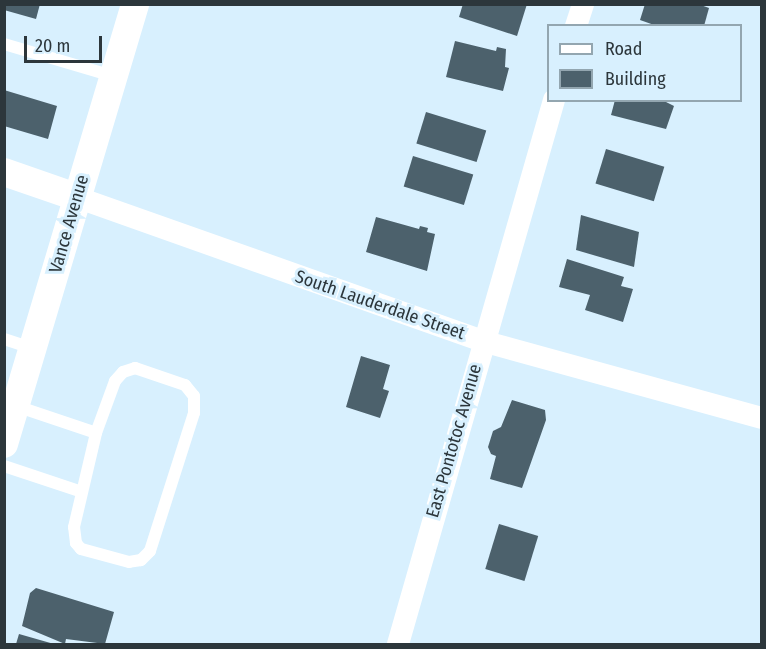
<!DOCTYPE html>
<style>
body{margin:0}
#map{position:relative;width:766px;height:649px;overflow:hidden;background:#d8f0fe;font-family:"Fira Sans Condensed",sans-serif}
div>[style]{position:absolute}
.building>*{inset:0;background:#4c616c;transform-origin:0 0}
.service>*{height:12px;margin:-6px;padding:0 6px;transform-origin:6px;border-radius:6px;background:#fff}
.minor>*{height:22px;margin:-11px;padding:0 11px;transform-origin:11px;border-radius:11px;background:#fff}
.tertiary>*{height:28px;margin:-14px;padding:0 14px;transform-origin:14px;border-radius:14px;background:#fff}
span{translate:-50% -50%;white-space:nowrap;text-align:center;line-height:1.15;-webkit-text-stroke:6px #d8f0fe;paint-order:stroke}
.street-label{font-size:18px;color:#2c363b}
.frame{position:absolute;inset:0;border:6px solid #2c363b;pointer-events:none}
.legend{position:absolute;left:547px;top:24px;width:195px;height:78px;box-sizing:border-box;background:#d8f0fe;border:2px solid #93a6b0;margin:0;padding:8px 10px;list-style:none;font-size:18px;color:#2c363b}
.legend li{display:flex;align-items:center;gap:12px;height:30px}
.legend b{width:30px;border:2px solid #93a6b0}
.scale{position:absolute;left:24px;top:36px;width:78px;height:27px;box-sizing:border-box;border:3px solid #2c363b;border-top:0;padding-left:8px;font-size:18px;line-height:21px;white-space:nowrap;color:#2c363b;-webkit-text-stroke:4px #d8f0fe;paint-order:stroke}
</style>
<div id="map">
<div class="building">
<div style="clip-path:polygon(4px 4px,40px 4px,36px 19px,4px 10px)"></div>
<div style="clip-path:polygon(463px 4px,527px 4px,517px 36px,459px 17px)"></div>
<div style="clip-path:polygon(645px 4px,698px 4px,709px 8px,704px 26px,657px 26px,640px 20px)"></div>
<div style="clip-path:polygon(455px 41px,496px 51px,497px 47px,506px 49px,505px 67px,509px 68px,503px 91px,446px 77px)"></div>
<div style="clip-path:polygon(4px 90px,57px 106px,48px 139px,4px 126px)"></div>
<div style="clip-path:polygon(615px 100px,662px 100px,674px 106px,666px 129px,611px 115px)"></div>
<div style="left:426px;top:112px;width:63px;height:33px;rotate:17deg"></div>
<div style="left:606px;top:149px;width:61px;height:36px;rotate:17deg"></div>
<div style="left:413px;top:156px;width:63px;height:32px;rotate:17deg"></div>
<div style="clip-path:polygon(581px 215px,639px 232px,634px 267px,576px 250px)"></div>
<div style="clip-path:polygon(376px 217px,419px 229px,420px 226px,428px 228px,427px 232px,435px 234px,427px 271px,366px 252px)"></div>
<div style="clip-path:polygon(567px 259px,624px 277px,621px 286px,633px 289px,623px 322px,585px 310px,590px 295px,559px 287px)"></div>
<div style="clip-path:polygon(361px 356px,390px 365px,383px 389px,389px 391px,380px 418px,346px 407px)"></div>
<div style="clip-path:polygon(512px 400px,545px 410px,546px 420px,522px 488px,490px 479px,496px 456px,491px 454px,488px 447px,493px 431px,501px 427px)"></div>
<div style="left:499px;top:524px;width:41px;height:47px;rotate:17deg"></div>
<div style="clip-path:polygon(36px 588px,114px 612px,105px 644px,66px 639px,65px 644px,22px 626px,30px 593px)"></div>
<div style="clip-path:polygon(19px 634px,54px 644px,16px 644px)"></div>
</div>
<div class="service">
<div style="left:4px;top:44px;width:114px;rotate:16.4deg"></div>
<div style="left:4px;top:339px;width:29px;rotate:18deg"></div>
<div style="left:16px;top:406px;width:84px;rotate:18.6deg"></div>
<div style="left:96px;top:433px;width:55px;rotate:-69.9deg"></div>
<div style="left:115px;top:381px;width:12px;rotate:-48deg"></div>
<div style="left:123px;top:372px;width:13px;rotate:-18deg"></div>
<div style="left:135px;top:368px;width:53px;rotate:18.8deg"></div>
<div style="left:185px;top:385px;width:14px;rotate:51deg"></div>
<div style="left:194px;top:396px;width:17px;rotate:90deg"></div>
<div style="left:194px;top:413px;width:145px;rotate:107.7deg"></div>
<div style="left:150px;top:551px;width:13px;rotate:135deg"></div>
<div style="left:141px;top:560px;width:12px;rotate:171deg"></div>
<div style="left:129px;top:562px;width:50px;rotate:-164.8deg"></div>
<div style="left:81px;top:549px;width:8px;rotate:-130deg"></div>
<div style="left:76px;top:543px;width:16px;rotate:-97deg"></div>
<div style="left:74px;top:527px;width:97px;rotate:-76.8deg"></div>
<div style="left:4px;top:466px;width:82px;rotate:18.4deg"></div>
</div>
<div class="minor">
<div style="left:576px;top:26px;width:23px;rotate:-72deg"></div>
<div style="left:76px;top:197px;width:431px;rotate:19.5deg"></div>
<div style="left:482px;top:341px;width:290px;rotate:15.4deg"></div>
<div style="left:398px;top:644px;width:566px;rotate:-74deg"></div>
</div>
<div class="tertiary">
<div style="left:4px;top:172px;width:76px;rotate:19.1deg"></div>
<div style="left:4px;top:444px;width:459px;rotate:-73.4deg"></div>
</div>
<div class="street-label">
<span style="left:69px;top:224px;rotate:-74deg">Vance Avenue</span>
<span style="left:380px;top:305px;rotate:19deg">South Lauderdale Street</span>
<span style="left:454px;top:441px;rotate:-74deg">East Pontotoc Avenue</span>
</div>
<div class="frame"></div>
<ul class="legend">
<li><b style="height:8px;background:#fff"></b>Road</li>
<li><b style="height:16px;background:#4c616c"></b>Building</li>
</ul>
<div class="scale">20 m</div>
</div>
